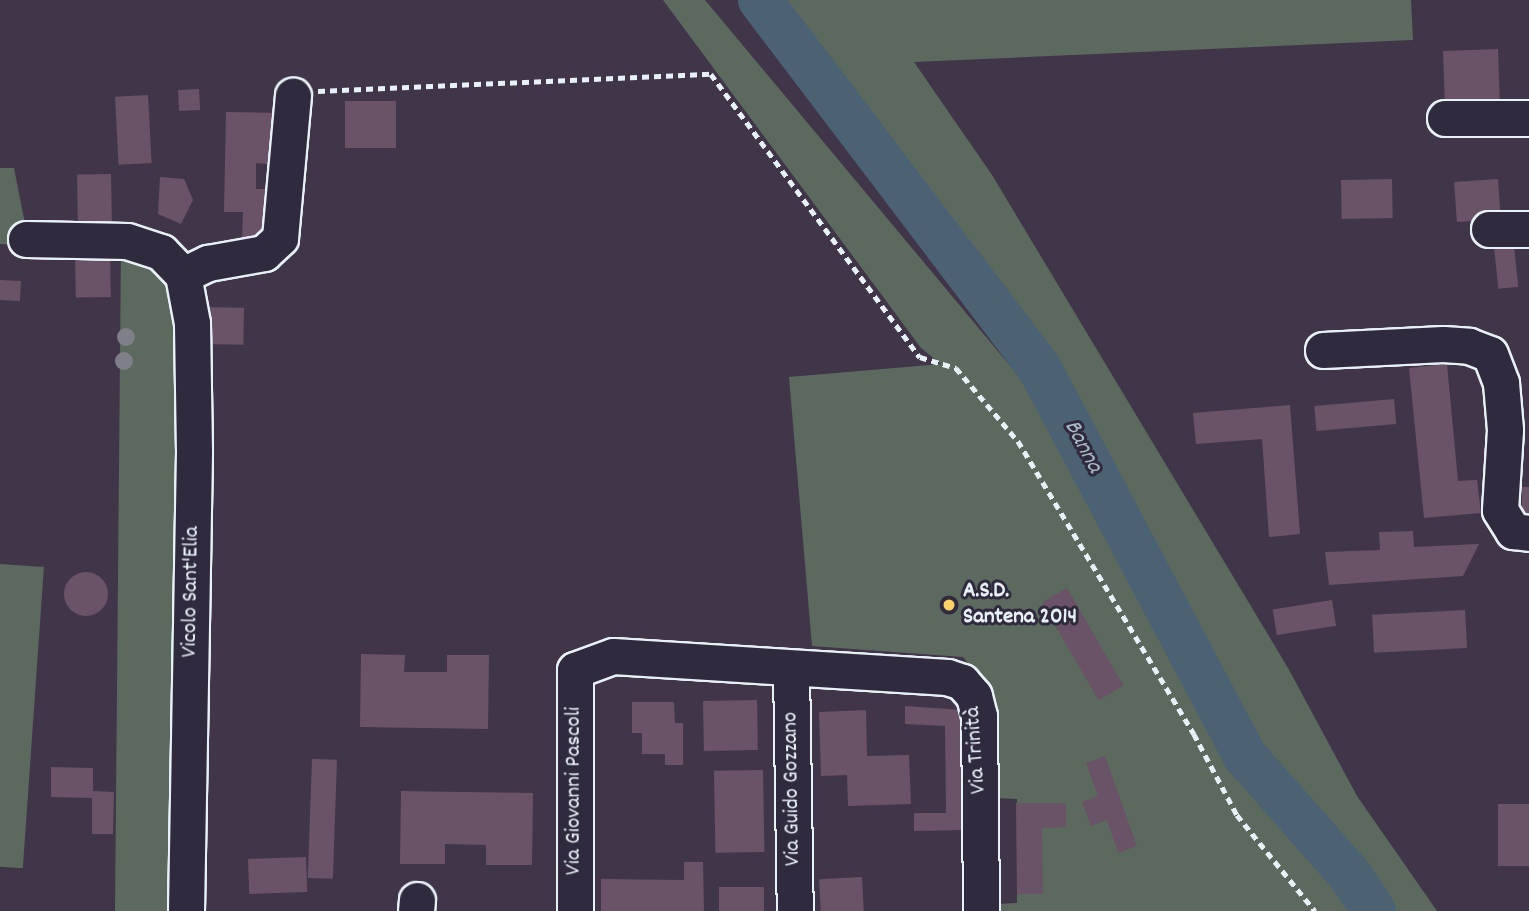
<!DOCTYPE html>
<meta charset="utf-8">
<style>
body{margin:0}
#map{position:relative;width:1529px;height:911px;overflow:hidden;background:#413649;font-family:Dekko,sans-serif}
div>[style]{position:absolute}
.green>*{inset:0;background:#5c695f;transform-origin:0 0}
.river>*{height:44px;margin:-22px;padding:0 22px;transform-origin:22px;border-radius:22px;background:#4b6275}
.building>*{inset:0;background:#6a5366;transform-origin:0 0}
.round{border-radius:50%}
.path>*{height:4.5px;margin-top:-2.25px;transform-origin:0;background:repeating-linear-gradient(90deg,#e8f1f8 0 7px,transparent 0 12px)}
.roads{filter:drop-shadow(2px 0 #e8f1f8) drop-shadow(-2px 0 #e8f1f8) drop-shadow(0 2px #e8f1f8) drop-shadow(0 -2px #e8f1f8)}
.minor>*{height:35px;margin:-17.5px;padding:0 17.5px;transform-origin:17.5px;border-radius:17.5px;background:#2f2a3d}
.trees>*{width:18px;height:18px;margin:-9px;border-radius:50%;background:#7e7f88}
.dots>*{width:19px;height:19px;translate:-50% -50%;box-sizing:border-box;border:4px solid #2f2a3d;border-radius:50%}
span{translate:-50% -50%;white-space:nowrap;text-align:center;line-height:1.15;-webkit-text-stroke:6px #2f2a3d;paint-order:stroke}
.street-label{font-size:23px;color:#e8f1f8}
.poi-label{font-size:23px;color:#e8f1f8;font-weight:700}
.left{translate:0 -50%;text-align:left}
.water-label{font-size:24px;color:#a9b8c4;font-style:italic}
</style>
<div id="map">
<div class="green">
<div style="clip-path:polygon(663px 0,705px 0,1032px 392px,1109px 534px,1250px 771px,1352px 911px,996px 911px,996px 904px,1017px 903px,1017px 799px,996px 798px,994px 695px,963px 657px,812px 646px,789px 377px,941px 364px,921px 348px)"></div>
<div style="clip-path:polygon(767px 0,1411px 0,1413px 40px,914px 62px,992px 175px,1288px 668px,1357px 796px,1437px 911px,1387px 911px,1264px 752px,1067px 394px,1012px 305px)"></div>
<div style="clip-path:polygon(0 168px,14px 168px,27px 234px,25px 245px,0 244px)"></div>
<div style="clip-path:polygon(121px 246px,140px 253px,179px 295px,179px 911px,115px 911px)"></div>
<div style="left:0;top:564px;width:44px;height:302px;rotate:4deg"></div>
</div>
<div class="river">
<div style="left:760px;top:0;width:463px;rotate:52.8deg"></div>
<div style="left:1040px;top:369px;width:438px;rotate:62.1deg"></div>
<div style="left:1245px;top:756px;width:159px;rotate:48.6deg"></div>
<div style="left:1350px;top:875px;width:43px;rotate:56.3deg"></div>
</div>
<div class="building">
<div style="left:1498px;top:49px;width:50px;height:55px;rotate:88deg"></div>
<div style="left:199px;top:89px;width:21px;height:21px;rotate:87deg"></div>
<div style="left:148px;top:95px;width:68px;height:33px;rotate:87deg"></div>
<div style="left:345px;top:101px;width:51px;height:47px"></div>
<div style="clip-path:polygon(226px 112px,279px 113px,278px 144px,269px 143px,268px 164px,256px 163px,256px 189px,272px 189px,271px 242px,242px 241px,243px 212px,224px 212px)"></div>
<div style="left:111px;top:174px;width:58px;height:34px;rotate:89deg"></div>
<div style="clip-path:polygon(160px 177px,184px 179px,193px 200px,181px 224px,158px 214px)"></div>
<div style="left:1392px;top:179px;width:39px;height:51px;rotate:89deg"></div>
<div style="left:1498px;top:179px;width:40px;height:44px;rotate:86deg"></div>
<div style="left:1514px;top:246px;width:41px;height:20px;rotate:84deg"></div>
<div style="left:110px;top:250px;width:47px;height:35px;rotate:89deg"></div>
<div style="left:0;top:280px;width:21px;height:20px;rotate:3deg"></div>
<div style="left:203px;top:307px;width:41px;height:37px;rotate:1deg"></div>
<div style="clip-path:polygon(1447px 364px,1458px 481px,1477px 480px,1481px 513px,1424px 518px,1409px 368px)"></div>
<div style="left:1394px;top:399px;width:25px;height:80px;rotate:85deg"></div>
<div style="clip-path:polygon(1290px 405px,1300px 534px,1269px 537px,1262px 439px,1196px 444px,1193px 413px)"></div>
<div style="left:1522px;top:487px;width:7px;height:36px"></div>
<div style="clip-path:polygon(1413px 531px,1414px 547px,1479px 544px,1463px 576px,1329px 585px,1325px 552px,1380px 550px,1379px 532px)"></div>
<div class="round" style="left:64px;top:572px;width:44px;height:44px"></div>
<div style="left:1067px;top:588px;width:113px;height:29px;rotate:60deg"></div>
<div style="left:1332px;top:600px;width:26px;height:60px;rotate:81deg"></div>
<div style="left:1465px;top:610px;width:38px;height:93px;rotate:87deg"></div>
<div style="clip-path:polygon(361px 654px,405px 655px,404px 672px,447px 672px,447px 655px,489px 655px,488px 729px,360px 727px)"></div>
<div style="left:757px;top:700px;width:50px;height:54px;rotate:89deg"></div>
<div style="clip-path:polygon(632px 702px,674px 702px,675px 723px,683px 723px,683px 765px,665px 765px,665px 754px,642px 754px,642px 733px,632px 733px)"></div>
<div style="clip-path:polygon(905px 706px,963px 710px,965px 830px,914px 831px,914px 813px,946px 813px,945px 726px,905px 724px)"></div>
<div style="clip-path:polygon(866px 710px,867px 756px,909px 755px,911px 804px,848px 806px,847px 775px,821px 776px,819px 712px)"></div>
<div style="clip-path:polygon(1105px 756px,1137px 846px,1118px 853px,1107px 820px,1091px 826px,1082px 802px,1098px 796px,1086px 763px)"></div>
<div style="left:312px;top:759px;width:25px;height:119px;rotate:2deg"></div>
<div style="clip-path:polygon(51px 767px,93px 768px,93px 791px,114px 792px,113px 834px,92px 834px,92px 798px,51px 797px)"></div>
<div style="left:763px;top:770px;width:82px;height:49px;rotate:89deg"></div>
<div style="clip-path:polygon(401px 791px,533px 793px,532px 865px,486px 865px,486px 845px,445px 844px,445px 864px,400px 864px)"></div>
<div style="clip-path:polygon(1016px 803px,1066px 803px,1066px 827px,1042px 828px,1043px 894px,1017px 894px)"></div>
<div style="left:1529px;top:804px;width:62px;height:31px;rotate:90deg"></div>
<div style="left:306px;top:857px;width:35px;height:58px;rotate:88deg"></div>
<div style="clip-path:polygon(684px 862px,703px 862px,704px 911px,601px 911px,601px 879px,684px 880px)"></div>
<div style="left:862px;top:877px;width:34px;height:43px;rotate:87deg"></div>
<div style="left:719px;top:887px;width:45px;height:24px"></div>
</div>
<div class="path">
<div style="left:318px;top:91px;width:393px;rotate:-2.5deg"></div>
<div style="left:711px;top:74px;width:352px;rotate:53.6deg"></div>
<div style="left:920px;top:357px;width:38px;rotate:17deg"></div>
<div style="left:956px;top:368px;width:96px;rotate:49.7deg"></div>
<div style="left:1018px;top:441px;width:342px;rotate:59deg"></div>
<div style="left:1194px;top:734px;width:92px;rotate:62deg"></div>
<div style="left:1237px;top:815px;width:124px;rotate:50.9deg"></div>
</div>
<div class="roads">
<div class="minor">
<div style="left:1445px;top:118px;width:84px"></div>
<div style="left:1489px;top:229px;width:40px"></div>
<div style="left:26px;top:239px;width:101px;rotate:1.1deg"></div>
<div style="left:127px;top:241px;width:36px;rotate:18deg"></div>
<div style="left:161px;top:252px;width:32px;rotate:46deg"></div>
<div style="left:1323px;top:350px;width:120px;rotate:-2.9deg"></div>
<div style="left:1443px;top:344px;width:26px;rotate:4deg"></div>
<div style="left:1469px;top:346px;width:22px;rotate:21deg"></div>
<div style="left:1490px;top:354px;width:31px;rotate:69deg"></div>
<div style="left:1501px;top:383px;width:47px;rotate:85.1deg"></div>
<div style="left:1505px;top:430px;width:80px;rotate:93.6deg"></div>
<div style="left:1500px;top:510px;width:25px;rotate:58deg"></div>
<div style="left:1513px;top:531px;width:16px;rotate:7deg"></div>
<div style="left:791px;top:668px;width:243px;rotate:89.1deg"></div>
<div style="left:186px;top:911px;width:460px;rotate:-89deg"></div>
<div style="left:194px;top:451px;width:128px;rotate:-90.9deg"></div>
<div style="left:192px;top:323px;width:49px;rotate:-100.6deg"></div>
<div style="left:183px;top:275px;width:28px;rotate:-26deg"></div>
<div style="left:208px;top:263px;width:57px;rotate:-10.1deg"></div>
<div style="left:264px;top:253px;width:22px;rotate:-43deg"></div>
<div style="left:280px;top:238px;width:143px;rotate:-84.8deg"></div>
<div style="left:416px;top:911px;width:11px;rotate:-85deg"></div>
<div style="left:575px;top:911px;width:241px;rotate:-90deg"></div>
<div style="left:575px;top:670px;width:40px;rotate:-20.2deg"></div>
<div style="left:613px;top:656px;width:335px;rotate:3.6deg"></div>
<div style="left:947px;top:677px;width:16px;rotate:18deg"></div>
<div style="left:962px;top:682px;width:18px;rotate:49deg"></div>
<div style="left:974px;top:696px;width:21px;rotate:76deg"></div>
<div style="left:979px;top:716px;width:195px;rotate:89.4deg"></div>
</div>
</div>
<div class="trees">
<div style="left:126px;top:337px"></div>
<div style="left:124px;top:361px"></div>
</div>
<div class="dots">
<div style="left:949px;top:605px;background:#ffd166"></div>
</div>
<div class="street-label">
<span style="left:192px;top:592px;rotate:-89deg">Vicolo Sant'Elia</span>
<span style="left:977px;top:750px;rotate:-94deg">Via Trinità</span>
<span style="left:793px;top:789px;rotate:-91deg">Via Guido Gozzano</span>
<span style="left:575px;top:791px;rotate:-90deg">Via Giovanni Pascoli</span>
</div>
<div class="poi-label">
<span class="left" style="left:963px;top:605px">A.S.D.<br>Santena 2014</span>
</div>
<div class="water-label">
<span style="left:1082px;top:447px;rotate:62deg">Banna</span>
</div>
</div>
